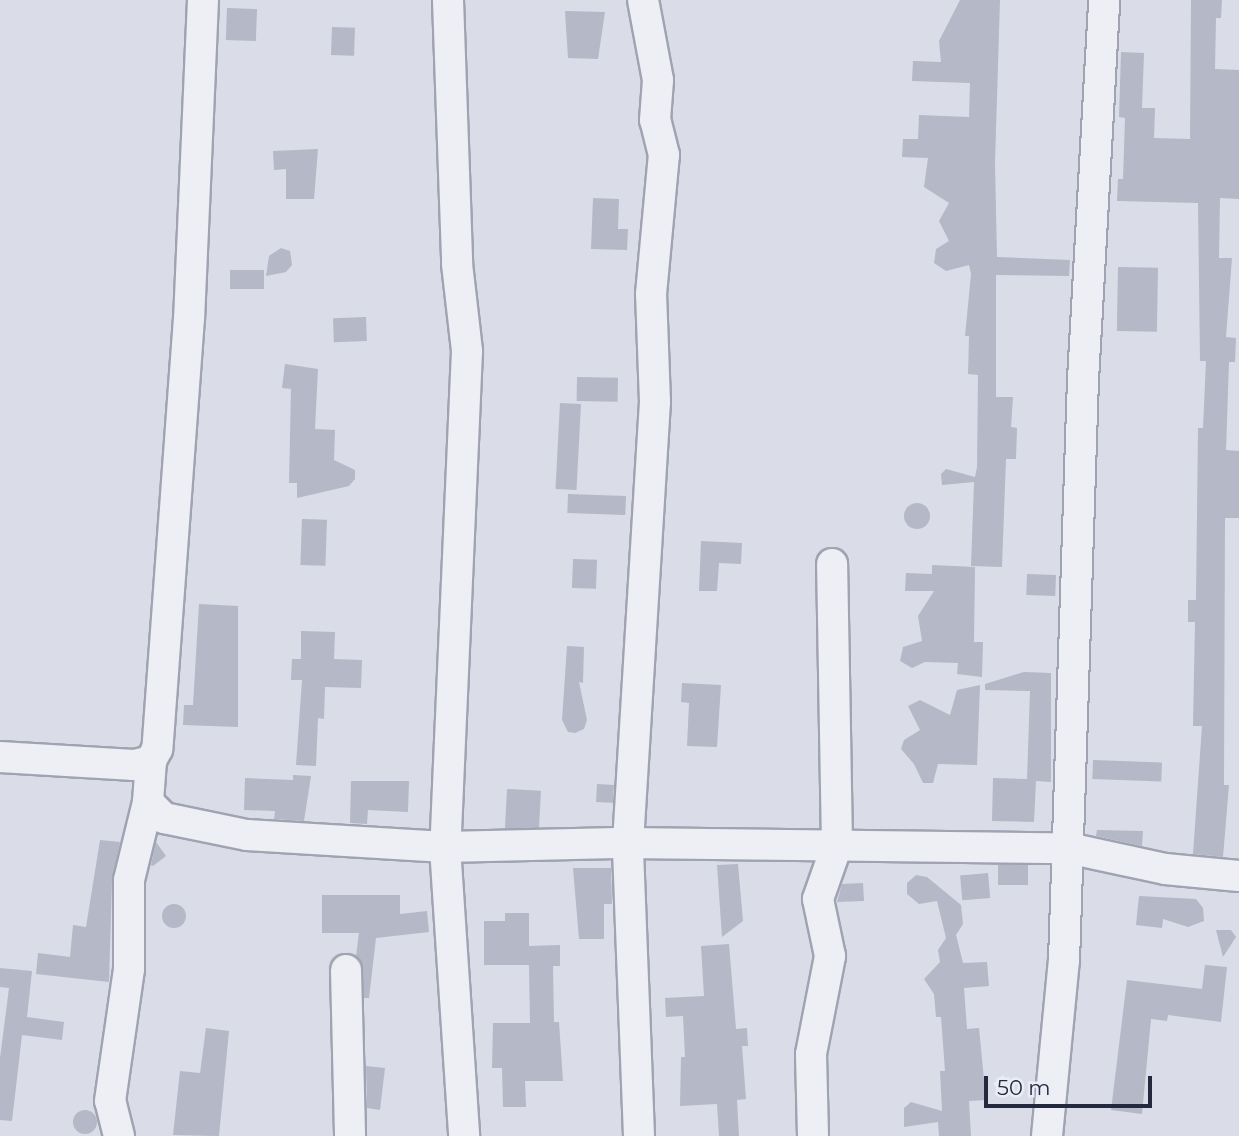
<!DOCTYPE html>
<style>
body{margin:0}
#map{position:relative;width:1239px;height:1136px;overflow:hidden;background:#dadde7;font-family:Montserrat,sans-serif}
div>[style]{position:absolute}
.building>*{inset:0;background:#b4b8c7;transform-origin:0 0}
.round{border-radius:50%}
.roads{filter:drop-shadow(2px 0 #a0a3b1) drop-shadow(-2px 0 #a0a3b1) drop-shadow(0 2px #a0a3b1) drop-shadow(0 -2px #a0a3b1)}
.minor>*{height:30px;margin:-15px;padding:0 15px;transform-origin:15px;border-radius:15px;background:#edeff5}
span{translate:-50% -50%;white-space:nowrap;text-align:center;line-height:1.15;-webkit-text-stroke:7px #eaedf5;paint-order:stroke}
.scale{position:absolute;left:984px;top:1076px;width:168px;height:32px;box-sizing:border-box;border:4px solid #24293e;border-top:0;padding-left:9px;font-size:21px;line-height:24px;white-space:nowrap;color:#24293e;-webkit-text-stroke:5px #eaedf5;paint-order:stroke}
</style>
<div id="map">
<div class="building">
<div style="clip-path:polygon(960px 0,1000px 0,995px 163px,997px 257px,1070px 260px,1069px 276px,996px 275px,996px 397px,1013px 397px,1011px 427px,1017px 428px,1016px 459px,1006px 459px,1002px 567px,971px 566px,974px 482px,942px 485px,941px 474px,946px 469px,975px 477px,977px 467px,978px 375px,968px 374px,969px 336px,965px 336px,971px 274px,969px 265px,946px 271px,934px 263px,936px 249px,949px 241px,939px 221px,949px 203px,924px 187px,928px 158px,902px 157px,903px 139px,918px 139px,919px 115px,969px 117px,970px 83px,912px 81px,913px 61px,941px 62px,939px 41px)"></div>
<div style="clip-path:polygon(1191px 0,1222px 0,1221px 18px,1216px 18px,1215px 69px,1239px 70px,1239px 199px,1220px 198px,1219px 258px,1232px 258px,1226px 337px,1236px 338px,1235px 362px,1229px 362px,1226px 450px,1239px 451px,1239px 518px,1225px 518px,1224px 785px,1229px 785px,1223px 857px,1193px 854px,1202px 726px,1193px 726px,1195px 622px,1188px 622px,1188px 600px,1196px 600px,1198px 428px,1203px 428px,1206px 361px,1200px 361px,1198px 203px,1117px 201px,1118px 179px,1123px 179px,1125px 118px,1119px 117px,1121px 52px,1144px 53px,1142px 108px,1155px 108px,1154px 138px,1190px 139px)"></div>
<div style="left:227px;top:8px;width:30px;height:32px;rotate:2deg"></div>
<div style="clip-path:polygon(565px 11px,605px 12px,598px 59px,568px 58px)"></div>
<div style="left:332px;top:27px;width:23px;height:28px;rotate:2deg"></div>
<div style="clip-path:polygon(318px 149px,314px 199px,286px 199px,286px 169px,274px 170px,273px 151px)"></div>
<div style="clip-path:polygon(593px 198px,619px 199px,618px 229px,628px 229px,627px 250px,591px 249px)"></div>
<div style="clip-path:polygon(281px 248px,290px 251px,292px 265px,286px 272px,266px 276px,269px 256px)"></div>
<div style="left:1118px;top:267px;width:40px;height:64px;rotate:1deg"></div>
<div style="left:264px;top:270px;width:19px;height:34px;rotate:90deg"></div>
<div style="left:366px;top:317px;width:24px;height:33px;rotate:88deg"></div>
<div style="clip-path:polygon(285px 364px,318px 369px,315px 429px,335px 430px,334px 460px,355px 470px,355px 479px,349px 486px,297px 498px,297px 483px,289px 483px,291px 389px,282px 388px)"></div>
<div style="left:577px;top:377px;width:41px;height:24px;rotate:1deg"></div>
<div style="left:560px;top:403px;width:21px;height:86px;rotate:3deg"></div>
<div style="left:568px;top:494px;width:58px;height:19px;rotate:2deg"></div>
<div class="round" style="left:904px;top:503px;width:26px;height:26px"></div>
<div style="left:302px;top:519px;width:25px;height:46px;rotate:2deg"></div>
<div style="clip-path:polygon(701px 541px,742px 543px,741px 564px,719px 563px,717px 591px,699px 591px)"></div>
<div style="left:573px;top:559px;width:24px;height:29px;rotate:2deg"></div>
<div style="clip-path:polygon(932px 565px,975px 567px,974px 642px,983px 642px,982px 677px,957px 674px,958px 663px,925px 662px,912px 668px,900px 661px,903px 647px,922px 641px,918px 616px,934px 591px,905px 591px,906px 573px,932px 574px)"></div>
<div style="left:1027px;top:574px;width:29px;height:21px;rotate:2deg"></div>
<div style="clip-path:polygon(199px 604px,238px 606px,238px 727px,183px 725px,184px 705px,193px 705px)"></div>
<div style="clip-path:polygon(301px 631px,335px 632px,334px 659px,362px 660px,361px 688px,325px 687px,324px 719px,318px 718px,316px 766px,296px 765px,302px 680px,291px 680px,292px 659px,301px 659px)"></div>
<div style="clip-path:polygon(567px 646px,584px 647px,583px 683px,579px 682px,587px 720px,584px 729px,575px 733px,568px 732px,562px 720px)"></div>
<div style="clip-path:polygon(1024px 672px,1051px 673px,1051px 782px,1036px 781px,1034px 822px,992px 821px,993px 778px,1027px 779px,1030px 691px,985px 690px,985px 684px)"></div>
<div style="clip-path:polygon(682px 683px,721px 685px,717px 747px,687px 746px,689px 703px,681px 702px)"></div>
<div style="clip-path:polygon(980px 685px,977px 765px,938px 764px,933px 783px,923px 783px,914px 764px,901px 749px,904px 740px,920px 730px,908px 706px,920px 700px,950px 715px,957px 690px)"></div>
<div style="left:1093px;top:760px;width:69px;height:19px;rotate:2deg"></div>
<div style="clip-path:polygon(293px 775px,311px 776px,304px 821px,274px 819px,275px 811px,244px 810px,245px 778px,293px 780px)"></div>
<div style="clip-path:polygon(351px 781px,409px 781px,408px 812px,368px 810px,367px 824px,350px 823px)"></div>
<div style="left:597px;top:784px;width:17px;height:18px;rotate:3deg"></div>
<div style="left:507px;top:789px;width:34px;height:39px;rotate:3deg"></div>
<div style="clip-path:polygon(1097px 830px,1143px 831px,1142px 846px,1096px 836px)"></div>
<div style="clip-path:polygon(100px 840px,120px 842px,112px 880px,109px 982px,36px 974px,38px 953px,70px 957px,73px 925px,86px 927px)"></div>
<div style="clip-path:polygon(156px 842px,166px 856px,153px 866px,151px 865px)"></div>
<div style="clip-path:polygon(738px 864px,743px 921px,722px 937px,717px 865px)"></div>
<div style="left:998px;top:865px;width:30px;height:20px"></div>
<div style="clip-path:polygon(573px 868px,611px 868px,612px 904px,604px 904px,604px 939px,579px 939px)"></div>
<div style="left:988px;top:873px;width:25px;height:28px;rotate:85deg"></div>
<div style="clip-path:polygon(916px 875px,927px 877px,961px 905px,963px 924px,956px 935px,963px 963px,987px 962px,989px 986px,964px 988px,967px 1029px,979px 1028px,986px 1100px,969px 1101px,971px 1136px,939px 1136px,938px 1122px,904px 1127px,904px 1108px,911px 1102px,942px 1111px,940px 1071px,945px 1071px,941px 1017px,936px 1017px,934px 994px,924px 979px,940px 962px,938px 950px,946px 938px,937px 901px,919px 904px,907px 894px,907px 883px)"></div>
<div style="clip-path:polygon(863px 883px,864px 901px,837px 902px,842px 884px)"></div>
<div style="clip-path:polygon(322px 895px,400px 895px,400px 914px,427px 911px,429px 932px,376px 938px,369px 998px,364px 998px,363px 969px,356px 956px,359px 933px,322px 933px)"></div>
<div style="clip-path:polygon(1139px 896px,1196px 899px,1203px 908px,1204px 921px,1188px 927px,1163px 919px,1162px 928px,1136px 925px)"></div>
<div class="round" style="left:162px;top:904px;width:24px;height:24px"></div>
<div style="clip-path:polygon(505px 913px,529px 913px,529px 946px,560px 945px,560px 966px,553px 966px,554px 1022px,559px 1022px,563px 1081px,525px 1081px,526px 1107px,503px 1107px,502px 1068px,492px 1068px,493px 1023px,530px 1023px,529px 965px,484px 965px,484px 921px,505px 921px)"></div>
<div style="clip-path:polygon(1216px 930px,1231px 930px,1236px 937px,1223px 957px)"></div>
<div style="clip-path:polygon(729px 944px,736px 1029px,747px 1028px,748px 1046px,742px 1046px,746px 1099px,737px 1100px,739px 1136px,719px 1136px,717px 1104px,680px 1106px,681px 1057px,685px 1057px,683px 1016px,666px 1017px,665px 998px,704px 996px,701px 946px)"></div>
<div style="clip-path:polygon(1205px 965px,1227px 967px,1221px 1022px,1168px 1015px,1167px 1021px,1151px 1019px,1142px 1114px,1111px 1110px,1127px 980px,1202px 989px)"></div>
<div style="clip-path:polygon(0 968px,32px 971px,27px 1017px,64px 1022px,62px 1040px,22px 1035px,12px 1121px,0 1120px,0 1058px,9px 988px,0 987px)"></div>
<div style="clip-path:polygon(206px 1028px,229px 1031px,219px 1136px,173px 1135px,180px 1071px,200px 1073px)"></div>
<div style="clip-path:polygon(366px 1066px,385px 1068px,380px 1110px,367px 1108px)"></div>
<div class="round" style="left:73px;top:1110px;width:24px;height:24px"></div>
</div>
<div class="roads">
<div class="minor">
<div style="left:203px;top:0;width:318px;rotate:92.5deg"></div>
<div style="left:189px;top:318px;width:432px;rotate:94.2deg"></div>
<div style="left:157px;top:749px;width:13px;rotate:117deg"></div>
<div style="left:151px;top:761px;width:41px;rotate:94.2deg"></div>
<div style="left:148px;top:802px;width:23px;rotate:45deg"></div>
<div style="left:164px;top:818px;width:85px;rotate:11.6deg"></div>
<div style="left:247px;top:835px;width:198px;rotate:3.5deg"></div>
<div style="left:445px;top:847px;width:183px;rotate:-1.3deg"></div>
<div style="left:628px;top:843px;width:440px;rotate:0.7deg"></div>
<div style="left:1068px;top:848px;width:99px;rotate:12.2deg"></div>
<div style="left:1165px;top:869px;width:74px;rotate:5.4deg"></div>
<div style="left:448px;top:0;width:264px;rotate:88deg"></div>
<div style="left:457px;top:264px;width:88px;rotate:83.4deg"></div>
<div style="left:467px;top:351px;width:496px;rotate:92.5deg"></div>
<div style="left:445px;top:847px;width:290px;rotate:86.2deg"></div>
<div style="left:0;top:757px;width:134px;rotate:3.4deg"></div>
<div style="left:134px;top:765px;width:17px;rotate:-13deg"></div>
<div style="left:346px;top:970px;width:166px;rotate:88.6deg"></div>
<div style="left:119px;top:1136px;width:36px;rotate:-104deg"></div>
<div style="left:110px;top:1101px;width:133px;rotate:-81.8deg"></div>
<div style="left:129px;top:969px;width:89px;rotate:-90deg"></div>
<div style="left:129px;top:880px;width:80px;rotate:-76.3deg"></div>
<div style="left:639px;top:1136px;width:293px;rotate:-92.2deg"></div>
<div style="left:628px;top:843px;width:442px;rotate:-86.5deg"></div>
<div style="left:655px;top:402px;width:108px;rotate:-92.1deg"></div>
<div style="left:651px;top:294px;width:140px;rotate:-84.7deg"></div>
<div style="left:664px;top:155px;width:36px;rotate:-104deg"></div>
<div style="left:655px;top:120px;width:40px;rotate:-85.7deg"></div>
<div style="left:658px;top:80px;width:81px;rotate:-100.6deg"></div>
<div style="left:813px;top:1136px;width:82px;rotate:-91.4deg"></div>
<div style="left:811px;top:1054px;width:100px;rotate:-79deg"></div>
<div style="left:830px;top:956px;width:58px;rotate:-101.9deg"></div>
<div style="left:818px;top:899px;width:57px;rotate:-70.6deg"></div>
<div style="left:837px;top:845px;width:281px;rotate:-91deg"></div>
<div style="left:1047px;top:1136px;width:176px;rotate:-84.5deg"></div>
<div style="left:1064px;top:961px;width:581px;rotate:-88.13deg"></div>
<div style="left:1083px;top:380px;width:381px;rotate:-86.8deg"></div>
</div>
</div>
<div class="scale">50 m</div>
</div>
